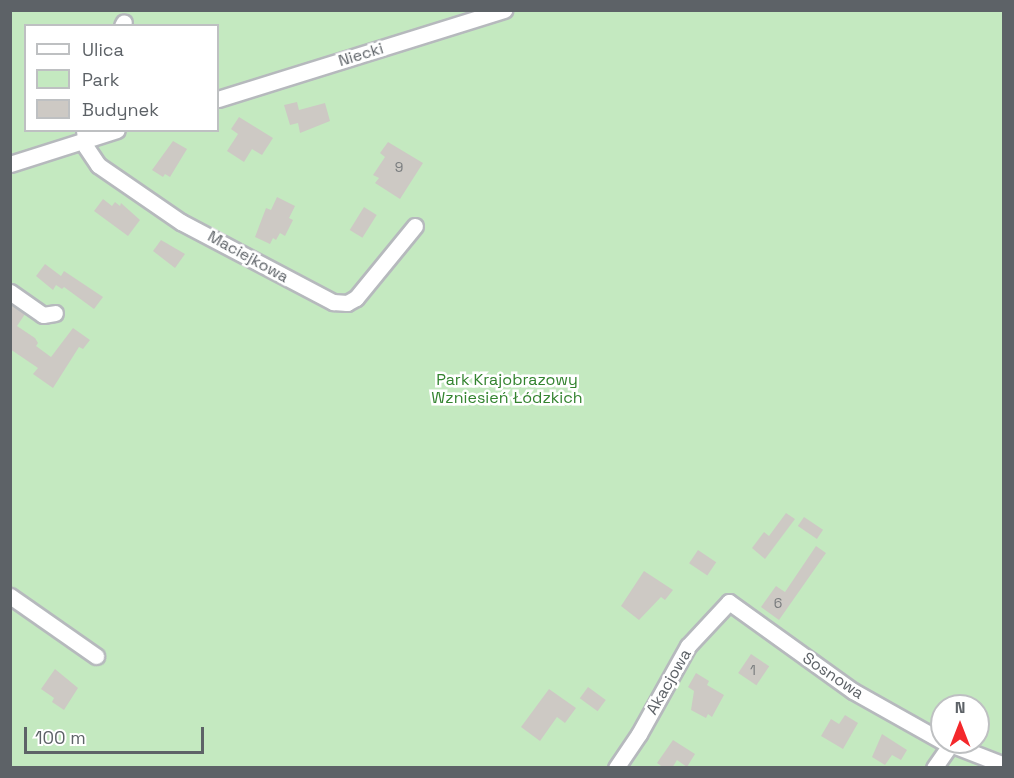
<!DOCTYPE html>
<meta charset="utf-8">
<style>
body{margin:0}
#map{position:relative;width:1014px;height:778px;overflow:hidden;background:#f0ede5;font-family:"Space Grotesk",sans-serif}
div>[style]{position:absolute}
.green>*{inset:0;background:#c4e9c0}
.building>*{inset:0;background:#cdc9c4;transform-origin:0 0}
.roads{filter:drop-shadow(2px 0 #b6b9bd) drop-shadow(-2px 0 #b6b9bd) drop-shadow(0 2px #b6b9bd) drop-shadow(0 -2px #b6b9bd)}
.minor>*{height:15px;margin:-7.5px;padding:0 7.5px;transform-origin:7.5px;border-radius:7.5px;background:#fff}
span{translate:-50% -50%;white-space:nowrap;text-align:center;line-height:1.15;-webkit-text-stroke:5px #fff;paint-order:stroke}
.number-label{font-size:14px;color:#797c7e}
.number-label span{-webkit-text-stroke-width:0}
.street-label{font-size:16px;color:#5d6267}
.park-label{font-size:16px;color:#33832f}
.frame{position:absolute;inset:0;border:12px solid #5d6267;pointer-events:none}
.legend{position:absolute;left:24px;top:24px;width:195px;height:108px;box-sizing:border-box;background:#fff;border:2px solid #bec0c2;margin:0;padding:8px 10px;list-style:none;font-size:18px;color:#5d6267}
.legend li{display:flex;align-items:center;gap:12px;height:30px}
.legend b{width:30px;border:2px solid #bec0c2}
.north{position:absolute;left:930px;top:694px;width:60px;height:60px;box-sizing:border-box;background:#fff;border:2px solid #bec0c2;border-radius:50%;rotate:0deg;font-size:16px;font-weight:700;line-height:24px;text-align:center;color:#5d6267}
.north::after{content:'';display:block;margin:auto;width:21px;height:27px;background:#f4282b;clip-path:polygon(50% 0,100% 100%,50% 72%,0 100%)}
.scale{position:absolute;left:24px;top:727px;width:180px;height:27px;box-sizing:border-box;border:3px solid #5d6267;border-top:0;padding-left:8px;font-size:18px;line-height:21px;white-space:nowrap;color:#5d6267;-webkit-text-stroke:4px #fff;paint-order:stroke}
</style>
<div id="map">
<div class="green">
<div style="clip-path:polygon(evenodd,10px 11px,1003px 11px,1003px 767px,11px 767px,10px 11px,26px 26px,218px 26px,218px 130px,26px 130px,26px 26px,10px 11px,942px 706px,978px 706px,978px 742px,942px 742px,942px 706px)"></div>
</div>
<div class="building">
<div style="clip-path:polygon(297px 102px,299px 110px,325px 103px,330px 121px,300px 133px,298px 123px,290px 125px,284px 105px)"></div>
<div style="clip-path:polygon(239px 117px,273px 138px,262px 155px,252px 149px,244px 162px,227px 151px,238px 134px,231px 129px)"></div>
<div style="clip-path:polygon(173px 141px,187px 149px,170px 177px,165px 174px,163px 177px,152px 170px)"></div>
<div style="clip-path:polygon(388px 142px,423px 163px,400px 199px,375px 183px,379px 178px,373px 175px,385px 157px,380px 153px)"></div>
<div style="clip-path:polygon(277px 197px,295px 206px,289px 218px,293px 220px,285px 236px,280px 233px,276px 240px,273px 238px,270px 244px,255px 237px,266px 208px,271px 210px)"></div>
<div style="clip-path:polygon(103px 199px,112px 206px,115px 202px,120px 206px,121px 203px,140px 220px,128px 236px,94px 211px)"></div>
<div style="left:364px;top:207px;width:15px;height:27px;rotate:32deg"></div>
<div style="clip-path:polygon(161px 240px,185px 254px,175px 268px,153px 251px)"></div>
<div style="clip-path:polygon(45px 264px,61px 276px,64px 271px,103px 297px,94px 309px,64px 287px,62px 289px,56px 285px,53px 290px,36px 276px)"></div>
<div style="clip-path:polygon(10px 304px,25px 314px,17px 326px,35px 338px,38px 343px,36px 346px,51px 357px,73px 328px,90px 340px,83px 349px,79px 347px,53px 388px,33px 374px,38px 368px,10px 349px)"></div>
<div style="clip-path:polygon(786px 513px,795px 519px,765px 559px,752px 548px,764px 532px,769px 536px)"></div>
<div style="left:804px;top:517px;width:23px;height:11px;rotate:34deg"></div>
<div style="clip-path:polygon(816px 546px,826px 553px,779px 620px,761px 607px,776px 586px,785px 592px)"></div>
<div style="left:698px;top:550px;width:22px;height:16px;rotate:34deg"></div>
<div style="clip-path:polygon(644px 571px,673px 590px,665px 600px,661px 597px,639px 620px,621px 606px)"></div>
<div style="left:751px;top:654px;width:22px;height:23px;rotate:34deg"></div>
<div style="clip-path:polygon(55px 669px,78px 688px,64px 710px,52px 702px,54px 698px,41px 689px)"></div>
<div style="clip-path:polygon(696px 673px,709px 681px,707px 685px,724px 695px,712px 717px,708px 714px,706px 718px,691px 710px,694px 691px,688px 687px)"></div>
<div style="left:588px;top:687px;width:22px;height:14px;rotate:36deg"></div>
<div style="clip-path:polygon(549px 689px,576px 708px,565px 723px,557px 717px,540px 741px,521px 727px)"></div>
<div style="clip-path:polygon(845px 715px,858px 723px,843px 749px,821px 736px,831px 719px,839px 724px)"></div>
<div style="clip-path:polygon(882px 734px,907px 750px,901px 760px,892px 755px,885px 765px,872px 757px)"></div>
<div style="clip-path:polygon(673px 740px,695px 754px,687px 767px,677px 760px,672px 768px,664px 768px,657px 763px)"></div>
</div>
<div class="roads">
<div class="minor">
<div style="left:122px;top:26px;width:4px;rotate:-63deg"></div>
<div style="left:218px;top:99px;width:300px;rotate:-17.3deg"></div>
<div style="left:84px;top:130px;width:17px;rotate:83deg"></div>
<div style="left:86px;top:147px;width:22px;rotate:56deg"></div>
<div style="left:98px;top:165px;width:101px;rotate:34.5deg"></div>
<div style="left:181px;top:222px;width:172px;rotate:27.8deg"></div>
<div style="left:333px;top:302px;width:14px;rotate:4deg"></div>
<div style="left:347px;top:303px;width:10px;rotate:-29deg"></div>
<div style="left:356px;top:298px;width:93px;rotate:-50.7deg"></div>
<div style="left:10px;top:164px;width:112px;rotate:-17.6deg"></div>
<div style="left:10px;top:292px;width:40px;rotate:34.9deg"></div>
<div style="left:43px;top:315px;width:12px;rotate:-9deg"></div>
<div style="left:10px;top:596px;width:105px;rotate:34.9deg"></div>
<div style="left:945px;top:742px;width:63px;rotate:21.3deg"></div>
<div style="left:616px;top:768px;width:41px;rotate:-55.9deg"></div>
<div style="left:639px;top:734px;width:101px;rotate:-60.9deg"></div>
<div style="left:688px;top:646px;width:60px;rotate:-47deg"></div>
<div style="left:729px;top:602px;width:153px;rotate:35.7deg"></div>
<div style="left:853px;top:691px;width:102px;rotate:29.3deg"></div>
<div style="left:934px;top:768px;width:28px;rotate:-55deg"></div>
</div>
</div>
<div class="number-label">
<span style="left:399px;top:167px">9</span>
<span style="left:778px;top:603px">6</span>
<span style="left:753px;top:670px">1</span>
</div>
<div class="street-label">
<span style="left:361px;top:55px;rotate:-17deg">Niecki</span>
<span style="left:248px;top:257px;rotate:29deg">Maciejkowa</span>
<span style="left:833px;top:676px;rotate:34deg">Sosnowa</span>
<span style="left:669px;top:682px;rotate:-60deg">Akacjowa</span>
</div>
<div class="park-label">
<span style="left:507px;top:389px">Park Krajobrazowy<br>Wzniesień Łódzkich</span>
</div>
<div class="frame"></div>
<ul class="legend">
<li><b style="height:8px;background:#fff"></b>Ulica</li>
<li><b style="height:16px;background:#c4e9c0"></b>Park</li>
<li><b style="height:16px;background:#cdc9c4"></b>Budynek</li>
</ul>
<div class="north">N</div>
<div class="scale">100 m</div>
</div>
